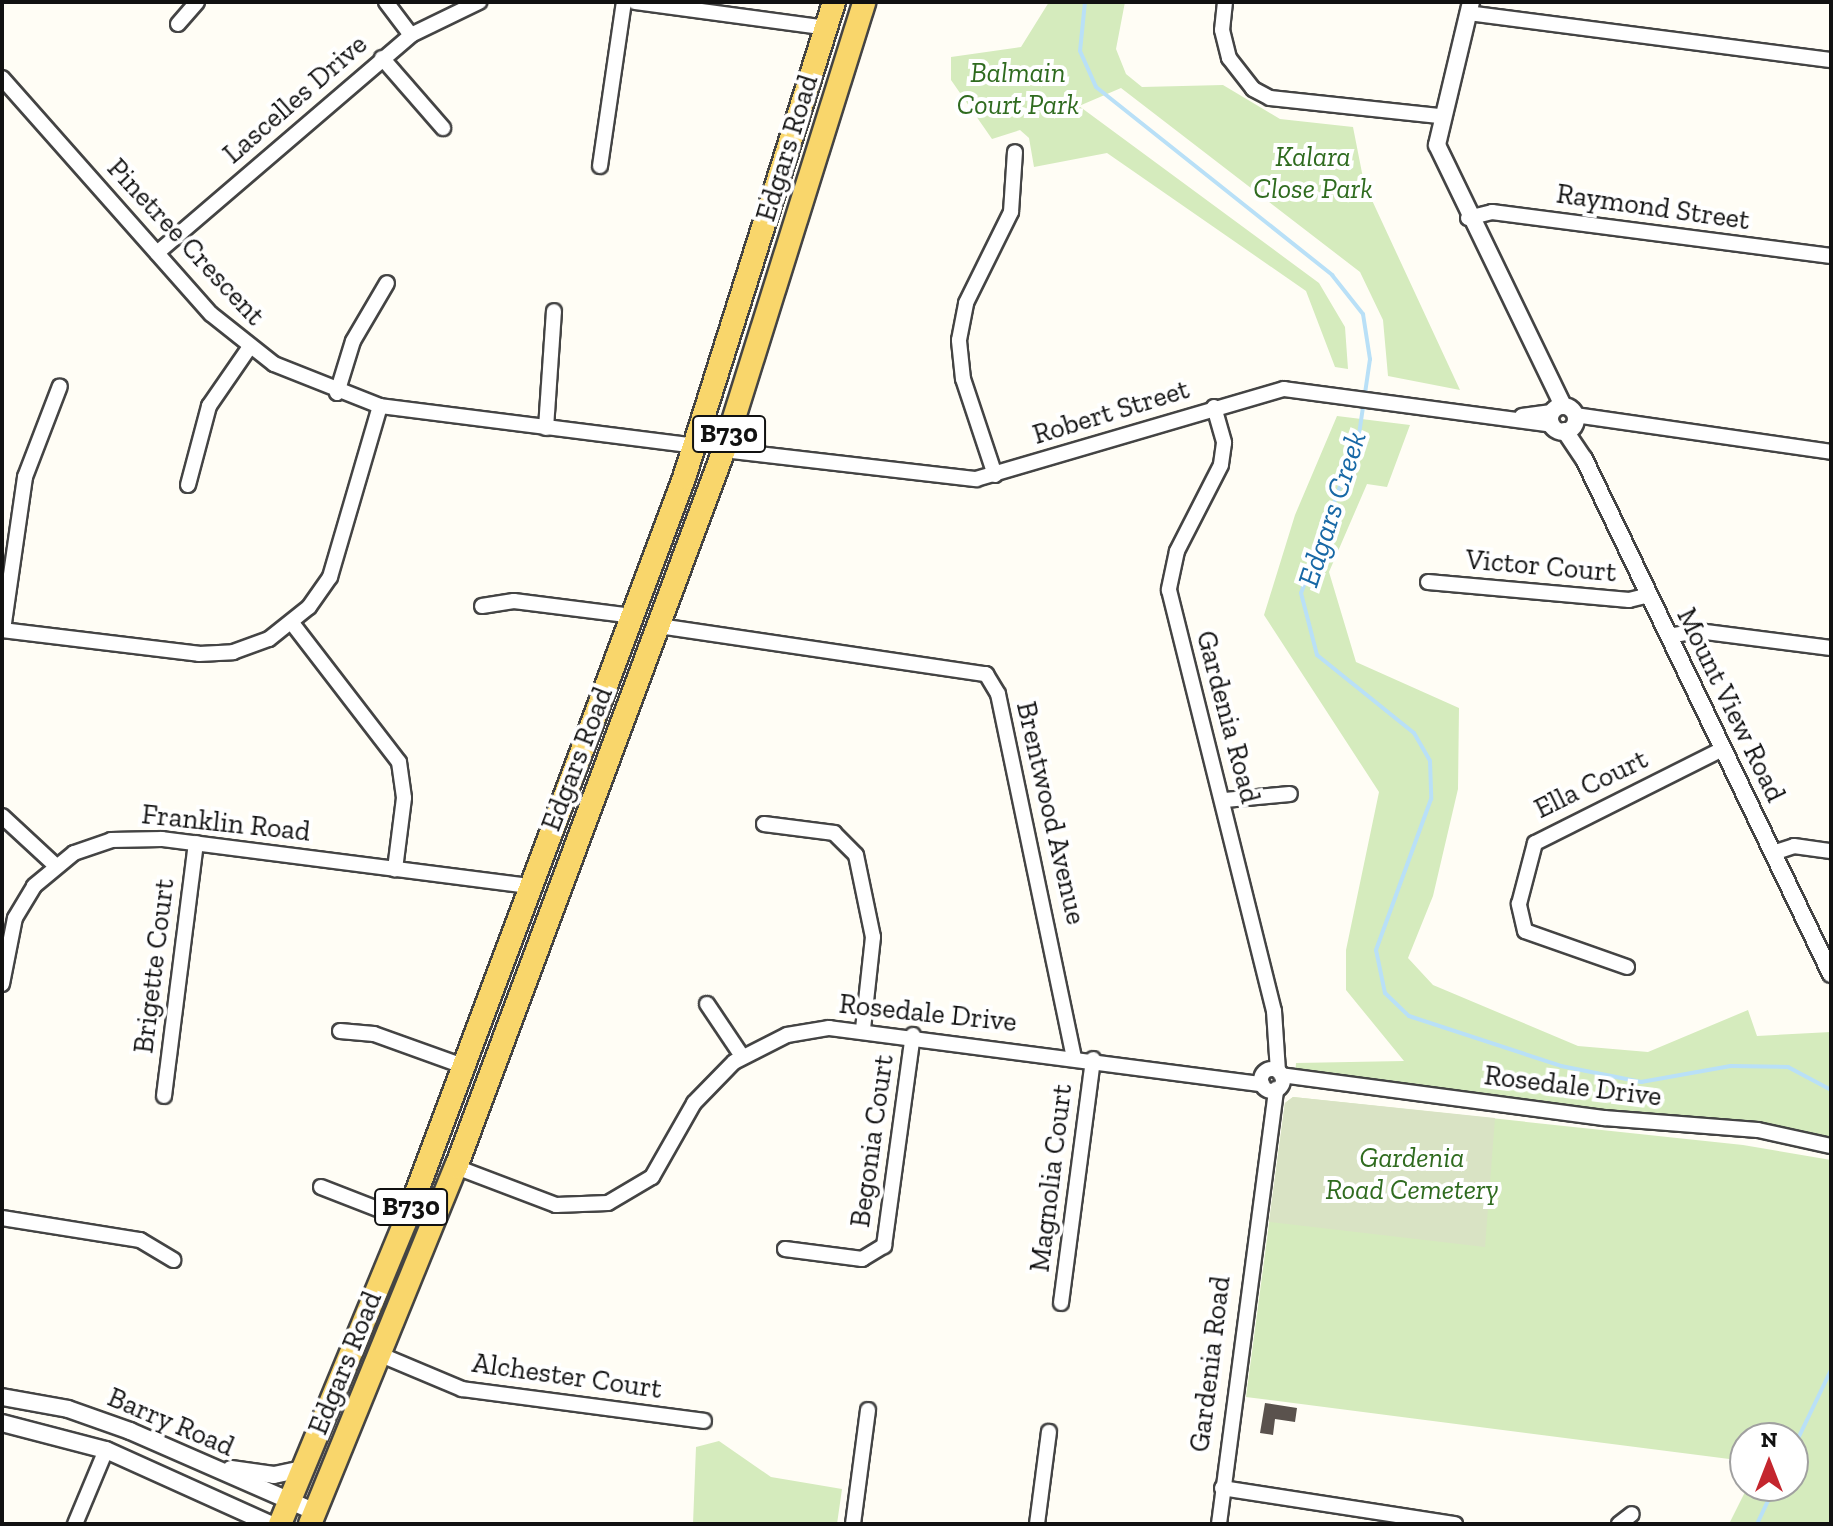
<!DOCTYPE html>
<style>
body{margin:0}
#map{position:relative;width:1833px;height:1526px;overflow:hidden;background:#fffdf5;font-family:"Zilla Slab",serif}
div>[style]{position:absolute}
.green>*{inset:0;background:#d5ebbd}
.cemetery>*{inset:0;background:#d9e3c4}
.stream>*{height:4px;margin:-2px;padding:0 2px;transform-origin:2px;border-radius:2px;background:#b9e0f7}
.building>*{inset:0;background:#5a524d}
.roads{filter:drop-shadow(2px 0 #444) drop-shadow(-2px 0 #444) drop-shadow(0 2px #444) drop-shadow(0 -2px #444)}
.minor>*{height:14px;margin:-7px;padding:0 7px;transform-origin:7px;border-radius:7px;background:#fff}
.minor>.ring{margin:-7px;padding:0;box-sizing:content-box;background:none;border:14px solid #fff;border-radius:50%}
.tertiary>*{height:16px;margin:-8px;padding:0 8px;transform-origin:8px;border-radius:8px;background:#fff}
.tertiary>.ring{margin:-8px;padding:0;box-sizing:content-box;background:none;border:16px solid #fff;border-radius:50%}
.primary>*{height:22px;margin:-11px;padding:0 11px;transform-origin:11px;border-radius:11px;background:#f9d66b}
span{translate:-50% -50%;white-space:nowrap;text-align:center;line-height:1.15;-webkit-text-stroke:8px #fff;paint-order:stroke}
.shield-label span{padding:2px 6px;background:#fff;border:2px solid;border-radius:6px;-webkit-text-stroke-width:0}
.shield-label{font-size:26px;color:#111;font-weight:700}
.park-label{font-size:28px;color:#2f6b1f;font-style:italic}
.street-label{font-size:28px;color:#111}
.water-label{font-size:30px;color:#1768a6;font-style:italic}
.frame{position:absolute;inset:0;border:4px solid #111;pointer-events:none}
.north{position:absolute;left:1729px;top:1422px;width:80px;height:80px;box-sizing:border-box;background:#fff;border:2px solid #a0a0a0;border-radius:50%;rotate:0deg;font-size:22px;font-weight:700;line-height:32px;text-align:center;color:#111}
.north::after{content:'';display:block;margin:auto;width:28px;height:36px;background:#c4262e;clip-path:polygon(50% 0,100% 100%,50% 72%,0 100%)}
</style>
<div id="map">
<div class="green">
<div style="clip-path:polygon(1049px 2px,1125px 2px,1116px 49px,1126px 74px,1142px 87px,1223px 85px,1280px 119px,1353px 127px,1364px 183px,1460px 390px,1388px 376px,1383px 320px,1360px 272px,1121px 88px,1079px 106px,1319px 283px,1345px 327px,1348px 369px,1335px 367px,1306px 291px,1107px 153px,1034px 167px,1029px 138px,1020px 130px,992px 139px,951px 80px,951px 57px,1021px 47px)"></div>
<div style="clip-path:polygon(1337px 416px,1410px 425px,1387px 487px,1367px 484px,1329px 572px,1356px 662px,1459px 708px,1458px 789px,1433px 896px,1408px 958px,1433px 985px,1578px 1046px,1648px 1052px,1748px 1010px,1757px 1036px,1831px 1032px,1831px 1137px,1295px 1076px,1296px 1063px,1404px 1061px,1346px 990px,1346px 950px,1379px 792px,1264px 615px,1295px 515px)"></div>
<div style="clip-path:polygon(1293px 1097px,1743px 1145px,1831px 1160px,1831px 1524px,1729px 1524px,1748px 1486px,1793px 1486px,1793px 1438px,1745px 1438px,1745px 1461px,1246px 1397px,1285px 1103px)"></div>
<div style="clip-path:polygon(719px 1441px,771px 1477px,842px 1489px,837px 1524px,693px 1524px,696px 1447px)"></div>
</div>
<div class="cemetery">
<div style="clip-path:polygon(1293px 1097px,1495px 1118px,1485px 1247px,1269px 1222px,1285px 1103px)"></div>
</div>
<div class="stream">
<div style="left:1085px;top:2px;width:49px;rotate:95.8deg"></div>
<div style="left:1080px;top:51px;width:39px;rotate:66deg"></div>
<div style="left:1096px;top:87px;width:302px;rotate:38.5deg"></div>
<div style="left:1332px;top:275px;width:50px;rotate:51.5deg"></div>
<div style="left:1363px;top:314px;width:46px;rotate:81.2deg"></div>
<div style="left:1370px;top:359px;width:76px;rotate:98.3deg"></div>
<div style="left:1359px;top:434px;width:169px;rotate:110deg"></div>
<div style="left:1301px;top:593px;width:64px;rotate:75.5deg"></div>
<div style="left:1317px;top:655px;width:124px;rotate:38.8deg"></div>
<div style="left:1414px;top:733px;width:32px;rotate:60deg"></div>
<div style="left:1430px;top:761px;width:38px;rotate:88deg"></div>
<div style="left:1431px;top:799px;width:161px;rotate:110deg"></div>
<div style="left:1376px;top:950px;width:44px;rotate:78.2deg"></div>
<div style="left:1385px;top:993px;width:33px;rotate:44deg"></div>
<div style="left:1409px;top:1016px;width:160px;rotate:18.2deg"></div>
<div style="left:1561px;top:1066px;width:82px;rotate:11.3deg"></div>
<div style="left:1641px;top:1082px;width:91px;rotate:-10.1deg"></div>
<div style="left:1731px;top:1066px;width:57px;rotate:1deg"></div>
<div style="left:1788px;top:1067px;width:49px;rotate:28.1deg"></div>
<div style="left:1793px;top:1449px;width:88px;rotate:-64.3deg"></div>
<div style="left:1757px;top:1524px;width:42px;rotate:-64.7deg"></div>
</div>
<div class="building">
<div style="clip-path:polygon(1265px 1403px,1297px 1408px,1295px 1422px,1275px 1419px,1273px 1435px,1260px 1433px)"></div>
</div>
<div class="roads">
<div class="minor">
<div style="left:386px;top:2px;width:41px;rotate:52.9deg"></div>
<div style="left:635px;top:2px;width:194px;rotate:7.7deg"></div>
<div style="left:1225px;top:2px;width:28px;rotate:96deg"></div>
<div style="left:1222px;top:30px;width:29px;rotate:76deg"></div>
<div style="left:1229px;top:58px;width:39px;rotate:52deg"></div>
<div style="left:1253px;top:89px;width:19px;rotate:28deg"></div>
<div style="left:1270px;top:98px;width:170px;rotate:6.1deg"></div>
<div style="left:1468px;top:13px;width:366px;rotate:7.4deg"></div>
<div style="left:178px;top:24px;width:29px;rotate:-49deg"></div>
<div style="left:382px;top:58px;width:93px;rotate:48.9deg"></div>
<div style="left:2px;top:78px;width:315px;rotate:48.5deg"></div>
<div style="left:211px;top:314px;width:80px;rotate:38.4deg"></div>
<div style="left:274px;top:364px;width:114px;rotate:21.6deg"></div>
<div style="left:380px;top:406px;width:318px;rotate:7.2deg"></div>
<div style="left:600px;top:166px;width:166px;rotate:-81.7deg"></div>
<div style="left:1468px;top:218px;width:25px;rotate:-14deg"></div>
<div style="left:1492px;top:212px;width:342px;rotate:7.4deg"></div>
<div style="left:157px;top:253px;width:335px;rotate:-40.6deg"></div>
<div style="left:411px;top:35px;width:76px;rotate:-25.9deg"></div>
<div style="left:337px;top:393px;width:54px;rotate:-72.9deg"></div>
<div style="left:353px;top:341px;width:67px;rotate:-59.6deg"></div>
<div style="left:1214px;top:407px;width:37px;rotate:74deg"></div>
<div style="left:1224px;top:443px;width:22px;rotate:98deg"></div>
<div style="left:1221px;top:465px;width:97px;rotate:117.1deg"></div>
<div style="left:1177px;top:551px;width:40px;rotate:102deg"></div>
<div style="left:1169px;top:590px;width:434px;rotate:76deg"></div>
<div style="left:1274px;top:1011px;width:60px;rotate:86.2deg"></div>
<div style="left:1575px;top:415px;width:259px;rotate:8.2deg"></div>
<div style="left:1522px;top:416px;width:28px;rotate:-8deg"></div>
<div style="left:546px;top:428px;width:117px;rotate:-86.1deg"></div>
<div style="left:724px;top:450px;width:254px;rotate:6.6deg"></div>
<div style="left:976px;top:479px;width:321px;rotate:-16.3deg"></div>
<div style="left:1284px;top:389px;width:271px;rotate:7.6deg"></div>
<div style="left:995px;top:475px;width:101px;rotate:-108.4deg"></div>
<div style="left:963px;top:379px;width:39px;rotate:-96deg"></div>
<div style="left:959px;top:340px;width:38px;rotate:-79deg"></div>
<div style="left:966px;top:303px;width:102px;rotate:-63.7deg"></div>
<div style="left:1011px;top:212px;width:60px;rotate:-86.2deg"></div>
<div style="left:188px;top:485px;width:82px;rotate:-75.1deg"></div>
<div style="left:209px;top:406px;width:70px;rotate:-55.4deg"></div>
<div style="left:1428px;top:582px;width:202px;rotate:5.1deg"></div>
<div style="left:1629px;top:600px;width:21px;rotate:-14deg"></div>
<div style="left:482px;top:606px;width:32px;rotate:-9deg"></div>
<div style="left:514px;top:601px;width:119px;rotate:7.2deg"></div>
<div style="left:292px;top:623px;width:175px;rotate:52.4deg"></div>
<div style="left:399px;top:762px;width:36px;rotate:82deg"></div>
<div style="left:404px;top:798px;width:72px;rotate:97.2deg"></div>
<div style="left:659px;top:626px;width:331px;rotate:8.4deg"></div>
<div style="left:986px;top:674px;width:23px;rotate:59deg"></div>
<div style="left:998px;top:694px;width:371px;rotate:78.2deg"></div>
<div style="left:2px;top:630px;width:198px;rotate:6.9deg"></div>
<div style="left:199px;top:654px;width:34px;rotate:-3deg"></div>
<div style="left:233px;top:652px;width:38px;rotate:-20deg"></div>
<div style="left:269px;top:639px;width:51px;rotate:-38.7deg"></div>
<div style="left:309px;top:607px;width:37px;rotate:-55deg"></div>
<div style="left:330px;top:577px;width:178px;rotate:-73.7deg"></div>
<div style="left:3px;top:630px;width:155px;rotate:-81.8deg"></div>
<div style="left:25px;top:477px;width:97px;rotate:-69deg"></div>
<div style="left:1669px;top:636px;width:29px;rotate:-10deg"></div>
<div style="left:1698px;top:631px;width:134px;rotate:7.3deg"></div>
<div style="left:1225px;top:800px;width:65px;rotate:-5.3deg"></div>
<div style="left:2px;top:816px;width:72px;rotate:42.8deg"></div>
<div style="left:764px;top:824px;width:71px;rotate:7.3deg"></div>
<div style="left:834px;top:833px;width:31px;rotate:45deg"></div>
<div style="left:856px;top:855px;width:84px;rotate:78.3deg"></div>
<div style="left:873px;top:937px;width:93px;rotate:96.2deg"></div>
<div style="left:1773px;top:853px;width:22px;rotate:-18deg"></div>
<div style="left:1794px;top:846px;width:37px;rotate:8deg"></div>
<div style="left:1627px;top:967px;width:108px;rotate:-160.6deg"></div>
<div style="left:1525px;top:931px;width:28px;rotate:-103deg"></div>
<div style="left:1519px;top:904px;width:63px;rotate:-75.3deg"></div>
<div style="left:1535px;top:843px;width:210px;rotate:-26.6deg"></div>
<div style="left:2px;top:984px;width:67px;rotate:-78.9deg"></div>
<div style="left:15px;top:918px;width:37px;rotate:-59deg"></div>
<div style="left:34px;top:886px;width:52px;rotate:-39.5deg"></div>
<div style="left:74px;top:853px;width:39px;rotate:-19deg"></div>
<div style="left:111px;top:840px;width:51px;rotate:-1.1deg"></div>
<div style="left:162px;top:839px;width:371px;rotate:7.3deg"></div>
<div style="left:707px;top:1004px;width:63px;rotate:56.1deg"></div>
<div style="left:340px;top:1031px;width:34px;rotate:5deg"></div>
<div style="left:374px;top:1034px;width:95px;rotate:19.8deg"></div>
<div class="ring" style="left:1261px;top:1069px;width:8px;height:8px"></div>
<div style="left:1281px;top:1075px;width:326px;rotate:7.6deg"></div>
<div style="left:1604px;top:1118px;width:154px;rotate:4.5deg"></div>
<div style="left:1758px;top:1130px;width:75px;rotate:12.4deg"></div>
<div style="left:164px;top:1096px;width:255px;rotate:-82.8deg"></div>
<div style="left:456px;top:1167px;width:107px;rotate:20.8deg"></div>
<div style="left:556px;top:1205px;width:52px;rotate:-2.2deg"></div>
<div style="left:608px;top:1203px;width:51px;rotate:-30.6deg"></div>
<div style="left:652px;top:1177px;width:85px;rotate:-60.4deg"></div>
<div style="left:694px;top:1103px;width:57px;rotate:-45.7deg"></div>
<div style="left:734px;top:1062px;width:59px;rotate:-27deg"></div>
<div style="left:787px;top:1035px;width:43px;rotate:-9.5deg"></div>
<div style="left:829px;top:1028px;width:437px;rotate:7.4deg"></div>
<div style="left:321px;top:1187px;width:91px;rotate:21.2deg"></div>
<div style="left:2px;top:1218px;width:140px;rotate:9.1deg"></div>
<div style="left:140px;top:1240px;width:39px;rotate:31deg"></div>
<div style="left:785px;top:1249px;width:78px;rotate:7.4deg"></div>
<div style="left:862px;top:1259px;width:26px;rotate:-31deg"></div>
<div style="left:884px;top:1246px;width:213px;rotate:-82.2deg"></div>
<div style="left:1061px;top:1303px;width:246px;rotate:-82.5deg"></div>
<div style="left:381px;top:1355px;width:88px;rotate:22.8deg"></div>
<div style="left:462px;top:1389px;width:244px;rotate:7.5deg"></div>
<div style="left:1222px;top:1488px;width:236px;rotate:8.8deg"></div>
<div style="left:75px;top:1524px;width:80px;rotate:-67.3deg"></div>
<div style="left:853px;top:1524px;width:115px;rotate:-82.5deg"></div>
<div style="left:1037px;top:1524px;width:93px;rotate:-82.6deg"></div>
<div style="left:1219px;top:1524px;width:439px;rotate:-82.5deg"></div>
<div style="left:1619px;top:1524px;width:16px;rotate:-38deg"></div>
</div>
<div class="tertiary">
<div style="left:1471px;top:2px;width:147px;rotate:103.4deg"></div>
<div style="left:1437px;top:145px;width:290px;rotate:64.2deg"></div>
<div class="ring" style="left:1550px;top:406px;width:10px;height:10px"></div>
<div style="left:1565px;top:431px;width:34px;rotate:56deg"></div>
<div style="left:1584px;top:459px;width:571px;rotate:64.38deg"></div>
<div style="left:2px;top:1397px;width:67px;rotate:10.3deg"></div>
<div style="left:68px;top:1409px;width:66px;rotate:19.5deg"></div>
<div style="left:130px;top:1431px;width:202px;rotate:23.6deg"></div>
<div style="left:2px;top:1423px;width:107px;rotate:14.6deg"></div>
<div style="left:106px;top:1450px;width:180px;rotate:24.3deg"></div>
<div style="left:231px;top:1469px;width:43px;rotate:7.9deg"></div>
<div style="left:274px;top:1475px;width:29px;rotate:-12deg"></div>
</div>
<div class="primary">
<div style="left:280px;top:1524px;width:329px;rotate:-67.5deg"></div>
<div style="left:406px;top:1220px;width:792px;rotate:-69.46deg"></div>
<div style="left:684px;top:478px;width:499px;rotate:-72.5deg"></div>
<div style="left:310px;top:1524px;width:386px;rotate:-67.8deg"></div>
<div style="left:456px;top:1167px;width:765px;rotate:-69.51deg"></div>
<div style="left:724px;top:450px;width:469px;rotate:-72.6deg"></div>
</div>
</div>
<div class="shield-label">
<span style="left:729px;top:434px">B730</span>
<span style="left:411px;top:1207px">B730</span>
</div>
<div class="park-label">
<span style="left:1018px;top:89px">Balmain<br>Court Park</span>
<span style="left:1313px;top:173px">Kalara<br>Close Park</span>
<span style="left:1412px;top:1174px">Gardenia<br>Road Cemetery</span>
</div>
<div class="street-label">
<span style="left:295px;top:99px;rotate:-41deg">Lascelles Drive</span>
<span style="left:787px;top:148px;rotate:-73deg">Edgars Road</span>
<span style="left:1653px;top:207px;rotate:8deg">Raymond Street</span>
<span style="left:186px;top:242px;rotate:47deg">Pinetree Crescent</span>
<span style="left:1111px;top:412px;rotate:-17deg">Robert Street</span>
<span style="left:1541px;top:566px;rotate:5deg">Victor Court</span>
<span style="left:1731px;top:705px;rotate:64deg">Mount View Road</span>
<span style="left:1228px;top:717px;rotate:75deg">Gardenia Road</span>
<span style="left:577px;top:759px;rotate:-69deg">Edgars Road</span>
<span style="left:1591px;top:784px;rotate:-26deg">Ella Court</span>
<span style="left:1051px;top:813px;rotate:77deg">Brentwood Avenue</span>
<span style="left:226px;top:823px;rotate:6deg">Franklin Road</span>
<span style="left:154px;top:966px;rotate:-83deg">Brigette Court</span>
<span style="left:928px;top:1013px;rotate:6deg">Rosedale Drive</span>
<span style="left:1573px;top:1086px;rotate:7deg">Rosedale Drive</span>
<span style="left:872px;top:1141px;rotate:-82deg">Begonia Court</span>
<span style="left:1051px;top:1178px;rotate:-83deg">Magnolia Court</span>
<span style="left:345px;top:1363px;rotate:-68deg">Edgars Road</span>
<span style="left:1210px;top:1364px;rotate:-83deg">Gardenia Road</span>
<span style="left:567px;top:1376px;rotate:8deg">Alchester Court</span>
<span style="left:171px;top:1422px;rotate:23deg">Barry Road</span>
</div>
<div class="water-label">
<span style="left:1332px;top:509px;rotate:-72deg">Edgars Creek</span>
</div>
<div class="frame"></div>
<div class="north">N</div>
</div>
